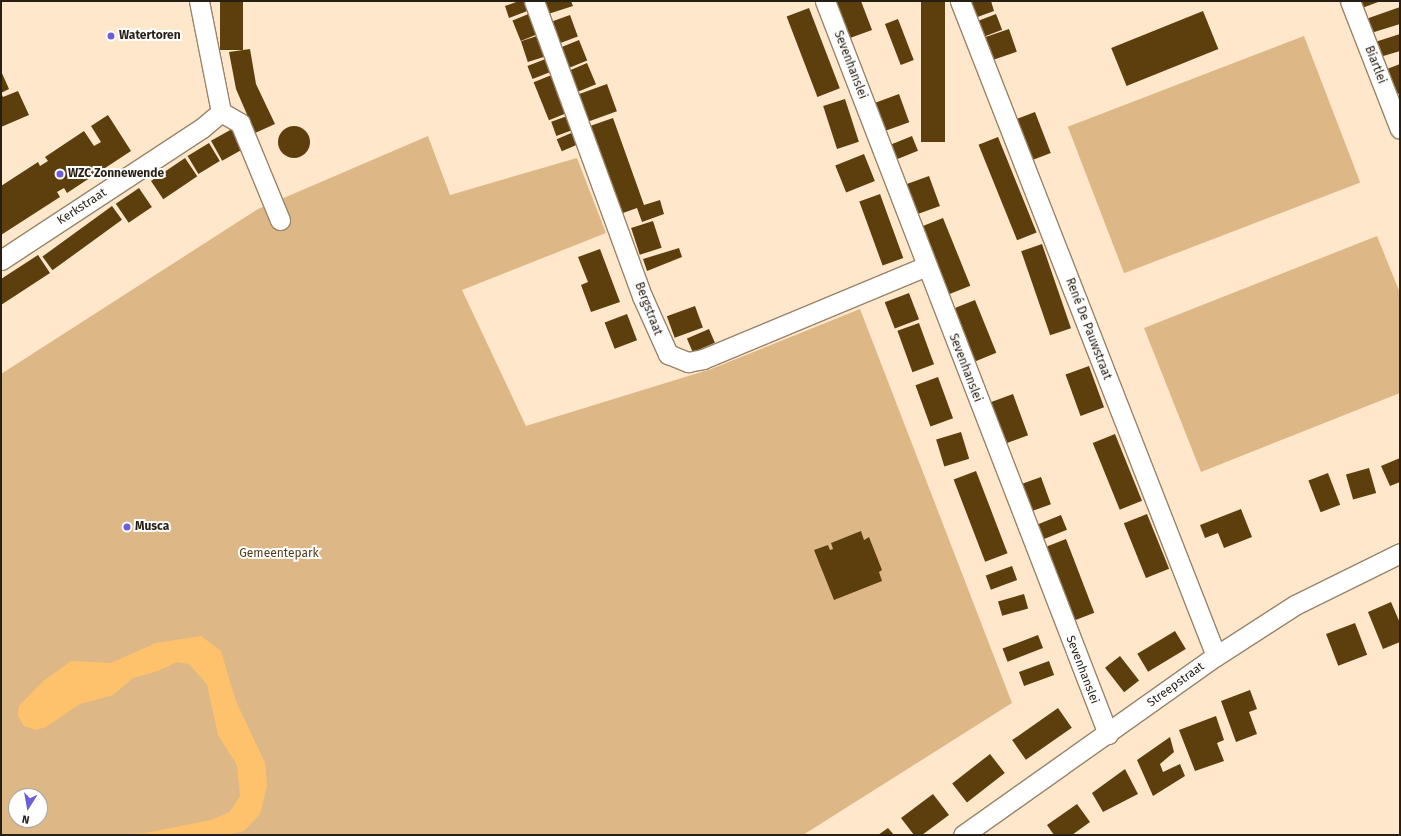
<!DOCTYPE html>
<meta charset="utf-8">
<style>
body{margin:0}
#map{position:relative;width:1401px;height:836px;overflow:hidden;background:#fee7ca;font-family:"Fira Sans",sans-serif}
div>[style]{position:absolute}
.green>*{inset:0;background:#ddb886;transform-origin:0 0}
.water>*{inset:0;background:#ffc26c}
.building>*{inset:0;background:#5d3f0e;transform-origin:0 0}
.round{border-radius:50%}
.roads{filter:drop-shadow(1px 0 #988469) drop-shadow(-1px 0 #988469) drop-shadow(0 1px #988469) drop-shadow(0 -1px #988469)}
.street>*{height:19px;margin:-9.5px;padding:0 9.5px;transform-origin:9.5px;border-radius:9.5px;background:#fff}
.dots>*{width:11px;height:11px;translate:-50% -50%;box-sizing:border-box;border:2px solid #fff;border-radius:50%}
span{translate:-50% -50%;white-space:nowrap;text-align:center;line-height:1.15;-webkit-text-stroke:4px #fff;paint-order:stroke}
.poi-label{font-size:12px;color:#271f14;font-weight:700}
.left{translate:0 -50%;text-align:left}
.street-label{font-size:12px;color:#271f14}
.park-label{font-size:12px;color:#553c18}
.frame{position:absolute;inset:0;border:2px solid #271f14;pointer-events:none}
.north{position:absolute;left:8px;top:788px;width:40px;height:40px;box-sizing:border-box;background:#fff;border:1px solid #a9a5a1;border-radius:50%;rotate:191deg;font-size:11px;font-weight:700;line-height:16px;text-align:center;color:#271f14}
.north::after{content:'';display:block;margin:auto;width:14px;height:18px;background:#6d5ed8;clip-path:polygon(50% 0,100% 100%,50% 72%,0 100%)}
</style>
<div id="map">
<div class="green">
<div style="left:1304px;top:36px;width:157px;height:253px;rotate:69deg"></div>
<div style="clip-path:polygon(evenodd,428px 136px,450px 195px,577px 158px,606px 233px,462px 290px,526px 426px,711px 369px,860px 309px,1012px 703px,803px 835px,1px 835px,1px 374px,258px 209px,428px 136px,16px 796px,40px 796px,40px 820px,16px 820px,16px 796px)"></div>
<div style="clip-path:polygon(1377px 236px,1400px 293px,1400px 393px,1201px 472px,1144px 328px)"></div>
</div>
<div class="water">
<div style="clip-path:polygon(201px 636px,221px 651px,235px 699px,265px 763px,267px 786px,260px 814px,244px 831px,226px 835px,110px 835px,145px 833px,211px 820px,230px 812px,240px 796px,237px 765px,218px 735px,207px 684px,189px 664px,177px 662px,158px 671px,133px 678px,113px 695px,80px 704px,46px 727px,36px 730px,24px 726px,18px 716px,19px 706px,42px 682px,71px 661px,111px 663px,156px 643px)"></div>
</div>
<div class="building">
<div style="left:220px;top:1px;width:23px;height:49px"></div>
<div style="clip-path:polygon(519px 1px,527px 1px,530px 10px,509px 18px,505px 6px)"></div>
<div style="clip-path:polygon(543px 1px,571px 1px,573px 6px,548px 14px)"></div>
<div style="clip-path:polygon(836px 1px,861px 1px,872px 30px,850px 38px)"></div>
<div style="left:921px;top:1px;width:24px;height:141px"></div>
<div style="clip-path:polygon(966px 1px,991px 1px,994px 11px,972px 19px)"></div>
<div style="clip-path:polygon(1359px 1px,1381px 1px,1362px 8px)"></div>
<div style="clip-path:polygon(1400px 7px,1400px 24px,1371px 33px,1366px 19px)"></div>
<div style="left:809px;top:8px;width:86px;height:24px;rotate:69deg"></div>
<div style="left:1203px;top:11px;width:41px;height:99px;rotate:68deg"></div>
<div style="left:531px;top:13px;width:22px;height:20px;rotate:68deg"></div>
<div style="left:996px;top:14px;width:17px;height:23px;rotate:69deg"></div>
<div style="left:570px;top:15px;width:23px;height:20px;rotate:70deg"></div>
<div style="left:898px;top:19px;width:44px;height:14px;rotate:69deg"></div>
<div style="left:1009px;top:29px;width:24px;height:31px;rotate:71deg"></div>
<div style="clip-path:polygon(1400px 34px,1400px 51px,1380px 57px,1375px 42px)"></div>
<div style="left:540px;top:35px;width:22px;height:20px;rotate:72deg"></div>
<div style="left:579px;top:40px;width:22px;height:20px;rotate:68deg"></div>
<div style="clip-path:polygon(250px 49px,256px 84px,275px 124px,255px 133px,236px 89px,229px 52px)"></div>
<div style="left:548px;top:58px;width:14px;height:22px;rotate:69deg"></div>
<div style="left:587px;top:63px;width:23px;height:19px;rotate:67deg"></div>
<div style="clip-path:polygon(1400px 64px,1400px 93px,1396px 95px,1387px 69px)"></div>
<div style="clip-path:polygon(1px 71px,9px 89px,1px 93px,3px 97px,18px 91px,29px 115px,1px 127px)"></div>
<div style="left:554px;top:74px;width:41px;height:22px;rotate:68deg"></div>
<div style="left:607px;top:84px;width:29px;height:31px;rotate:70deg"></div>
<div style="left:899px;top:94px;width:30px;height:26px;rotate:70deg"></div>
<div style="left:845px;top:99px;width:45px;height:23px;rotate:72deg"></div>
<div style="left:1035px;top:112px;width:44px;height:21px;rotate:69deg"></div>
<div style="clip-path:polygon(108px 115px,131px 151px,67px 193px,64px 188px,57px 192px,60px 197px,1px 235px,1px 186px,38px 162px,40px 166px,48px 161px,45px 157px,84px 131px,94px 146px,101px 142px,91px 126px)"></div>
<div style="left:570px;top:115px;width:15px;height:20px;rotate:70deg"></div>
<div style="clip-path:polygon(613px 118px,644px 205px,660px 200px,664px 214px,642px 222px,637px 208px,623px 213px,590px 126px)"></div>
<div class="round" style="left:278px;top:126px;width:32px;height:32px"></div>
<div style="left:232px;top:129px;width:23px;height:24px;rotate:61deg"></div>
<div style="left:576px;top:131px;width:13px;height:21px;rotate:67deg"></div>
<div style="left:912px;top:136px;width:16px;height:22px;rotate:68deg"></div>
<div style="left:998px;top:137px;width:103px;height:21px;rotate:68deg"></div>
<div style="left:209px;top:143px;width:21px;height:25px;rotate:59deg"></div>
<div style="left:864px;top:154px;width:29px;height:31px;rotate:68deg"></div>
<div style="left:185px;top:158px;width:22px;height:41px;rotate:56deg"></div>
<div style="left:929px;top:176px;width:32px;height:25px;rotate:70deg"></div>
<div style="left:139px;top:188px;width:23px;height:28px;rotate:56deg"></div>
<div style="left:880px;top:194px;width:68px;height:22px;rotate:70deg"></div>
<div style="left:112px;top:206px;width:17px;height:86px;rotate:54deg"></div>
<div style="left:943px;top:218px;width:73px;height:23px;rotate:68deg"></div>
<div style="left:653px;top:221px;width:28px;height:23px;rotate:72deg"></div>
<div style="left:1042px;top:244px;width:89px;height:22px;rotate:71deg"></div>
<div style="clip-path:polygon(679px 248px,682px 257px,647px 271px,643px 259px)"></div>
<div style="clip-path:polygon(600px 249px,620px 302px,591px 312px,581px 285px,588px 282px,578px 257px)"></div>
<div style="clip-path:polygon(38px 255px,50px 273px,1px 305px,1px 279px)"></div>
<div style="left:909px;top:293px;width:28px;height:26px;rotate:69deg"></div>
<div style="left:975px;top:300px;width:57px;height:23px;rotate:68deg"></div>
<div style="left:695px;top:306px;width:23px;height:30px;rotate:70deg"></div>
<div style="left:627px;top:314px;width:28px;height:24px;rotate:69deg"></div>
<div style="left:919px;top:323px;width:44px;height:23px;rotate:70deg"></div>
<div style="left:709px;top:329px;width:15px;height:24px;rotate:67deg"></div>
<div style="left:1089px;top:366px;width:44px;height:25px;rotate:70deg"></div>
<div style="left:938px;top:377px;width:44px;height:24px;rotate:70deg"></div>
<div style="left:1013px;top:394px;width:44px;height:26px;rotate:70deg"></div>
<div style="left:961px;top:432px;width:28px;height:26px;rotate:73deg"></div>
<div style="left:1115px;top:434px;width:72px;height:24px;rotate:68deg"></div>
<div style="clip-path:polygon(1400px 458px,1400px 482px,1390px 486px,1381px 466px)"></div>
<div style="left:1369px;top:468px;width:26px;height:24px;rotate:74deg"></div>
<div style="left:976px;top:471px;width:88px;height:24px;rotate:69deg"></div>
<div style="left:1328px;top:473px;width:34px;height:21px;rotate:69deg"></div>
<div style="left:1041px;top:477px;width:29px;height:23px;rotate:70deg"></div>
<div style="clip-path:polygon(1241px 509px,1252px 537px,1224px 548px,1218px 533px,1205px 538px,1200px 525px)"></div>
<div style="left:1147px;top:514px;width:59px;height:25px;rotate:68deg"></div>
<div style="left:1061px;top:515px;width:16px;height:28px;rotate:68deg"></div>
<div style="clip-path:polygon(861px 531px,864px 540px,869px 537px,882px 570px,879px 572px,882px 581px,834px 600px,814px 550px,828px 545px,830px 550px,833px 549px,831px 543px)"></div>
<div style="left:1066px;top:539px;width:79px;height:22px;rotate:69deg"></div>
<div style="left:1012px;top:566px;width:15px;height:28px;rotate:70deg"></div>
<div style="left:1024px;top:594px;width:15px;height:27px;rotate:74deg"></div>
<div style="clip-path:polygon(1391px 602px,1400px 623px,1400px 642px,1383px 649px,1368px 612px)"></div>
<div style="left:1355px;top:623px;width:34px;height:31px;rotate:69deg"></div>
<div style="left:1175px;top:631px;width:21px;height:44px;rotate:59deg"></div>
<div style="left:1038px;top:635px;width:14px;height:38px;rotate:69deg"></div>
<div style="left:1120px;top:656px;width:31px;height:19px;rotate:52deg"></div>
<div style="left:1049px;top:661px;width:15px;height:32px;rotate:70deg"></div>
<div style="clip-path:polygon(1250px 690px,1257px 709px,1249px 712px,1257px 734px,1236px 742px,1221px 701px)"></div>
<div style="left:1058px;top:708px;width:24px;height:56px;rotate:55deg"></div>
<div style="clip-path:polygon(1216px 716px,1224px 740px,1217px 743px,1224px 761px,1195px 771px,1179px 730px)"></div>
<div style="clip-path:polygon(1170px 737px,1174px 752px,1160px 764px,1163px 772px,1180px 764px,1185px 776px,1153px 796px,1137px 760px)"></div>
<div style="left:990px;top:754px;width:24px;height:48px;rotate:52deg"></div>
<div style="clip-path:polygon(1125px 769px,1138px 794px,1103px 812px,1092px 793px)"></div>
<div style="clip-path:polygon(933px 794px,949px 815px,922px 835px,914px 835px,901px 818px)"></div>
<div style="clip-path:polygon(1077px 804px,1090px 822px,1072px 835px,1054px 835px,1047px 825px)"></div>
<div style="clip-path:polygon(888px 828px,894px 835px,878px 835px)"></div>
</div>
<div class="roads">
<div class="street">
<div style="left:199px;top:1px;width:113px;rotate:78.8deg"></div>
<div style="left:221px;top:112px;width:22px;rotate:30deg"></div>
<div style="left:240px;top:123px;width:105px;rotate:67.6deg"></div>
<div style="left:534px;top:1px;width:314px;rotate:69.9deg"></div>
<div style="left:642px;top:296px;width:64px;rotate:65.9deg"></div>
<div style="left:668px;top:354px;width:22px;rotate:22deg"></div>
<div style="left:688px;top:362px;width:15px;rotate:-11deg"></div>
<div style="left:703px;top:359px;width:242px;rotate:-22.6deg"></div>
<div style="left:825px;top:1px;width:786px;rotate:68.89deg"></div>
<div style="left:960px;top:1px;width:703px;rotate:68.65deg"></div>
<div style="left:1350px;top:1px;width:137px;rotate:68.7deg"></div>
<div style="left:1px;top:260px;width:240px;rotate:-33.3deg"></div>
<div style="left:202px;top:128px;width:25px;rotate:-40deg"></div>
<div style="left:963px;top:835px;width:310px;rotate:-35.3deg"></div>
<div style="left:1216px;top:656px;width:94px;rotate:-32.8deg"></div>
<div style="left:1295px;top:605px;width:117px;rotate:-26.3deg"></div>
</div>
</div>
<div class="dots">
<div style="left:111px;top:36px;background:#6d5ed8"></div>
<div style="left:60px;top:174px;background:#6d5ed8"></div>
<div style="left:127px;top:527px;background:#6d5ed8"></div>
</div>
<div class="poi-label">
<span class="left" style="left:119px;top:36px">Watertoren</span>
<span class="left" style="left:68px;top:174px">WZC Zonnewende</span>
<span class="left" style="left:135px;top:527px">Musca</span>
</div>
<div class="street-label">
<span style="left:850px;top:65px;rotate:69deg">Sevenhanslei</span>
<span style="left:1375px;top:65px;rotate:69deg">Biartlei</span>
<span style="left:82px;top:207px;rotate:-33deg">Kerkstraat</span>
<span style="left:648px;top:309px;rotate:69deg">Bergstraat</span>
<span style="left:1088px;top:329px;rotate:69deg">René De Pauwstraat</span>
<span style="left:965px;top:368px;rotate:69deg">Sevenhanslei</span>
<span style="left:1082px;top:670px;rotate:69deg">Sevenhanslei</span>
<span style="left:1176px;top:685px;rotate:-36deg">Streepstraat</span>
</div>
<div class="park-label">
<span style="left:279px;top:554px">Gemeentepark</span>
</div>
<div class="frame"></div>
<div class="north">N</div>
</div>
